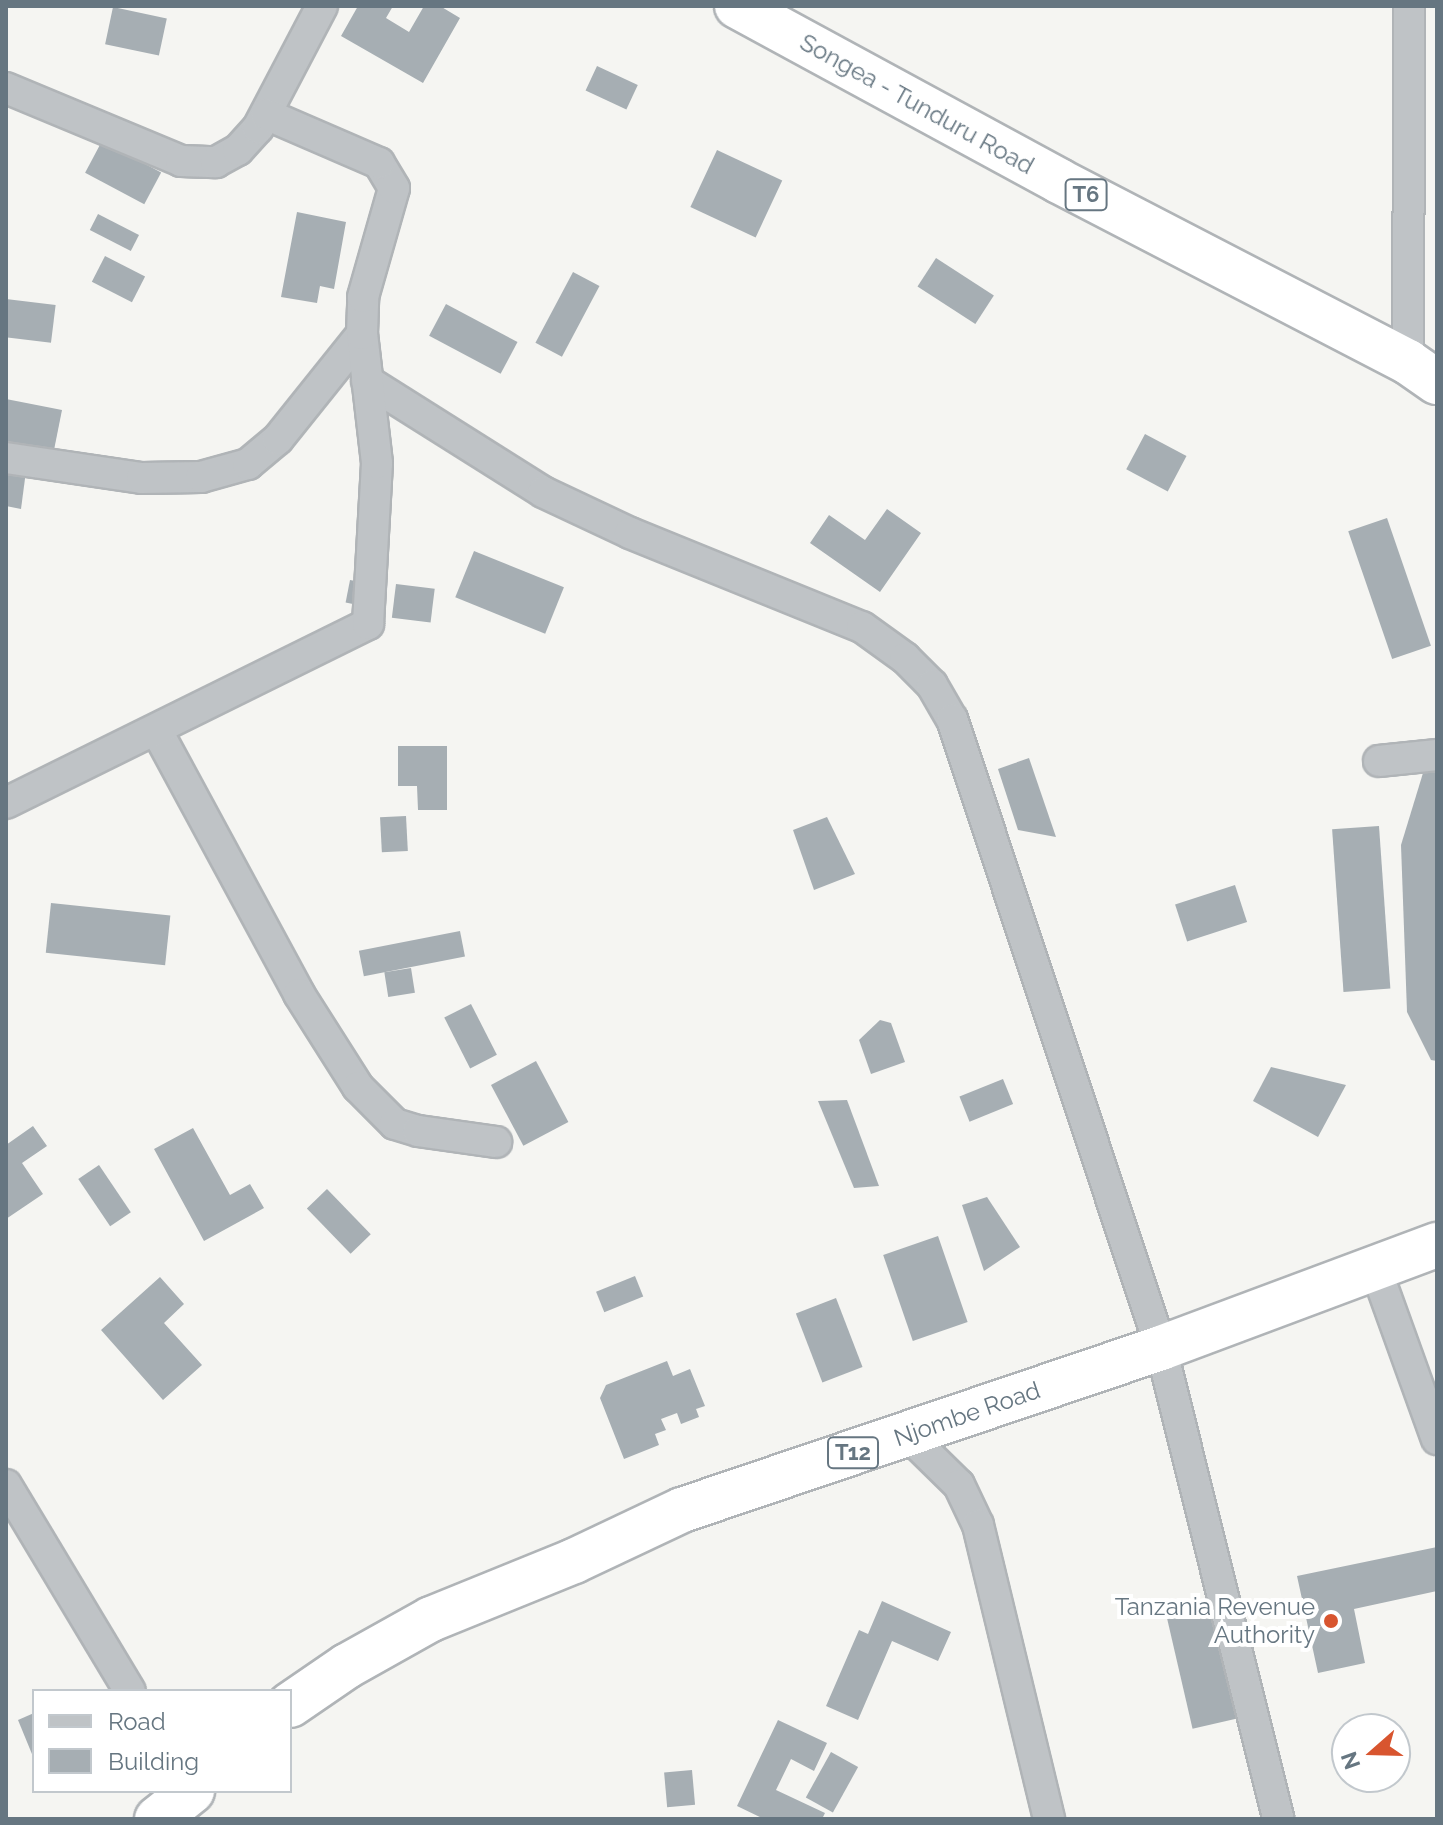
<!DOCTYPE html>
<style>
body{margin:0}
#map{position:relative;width:1443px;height:1825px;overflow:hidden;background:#f5f5f2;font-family:Raleway,sans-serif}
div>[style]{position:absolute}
.building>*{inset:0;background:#a6aeb3;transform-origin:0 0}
.roads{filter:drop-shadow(2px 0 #b0b4b7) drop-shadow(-2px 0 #b0b4b7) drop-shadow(0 2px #b0b4b7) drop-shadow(0 -2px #b0b4b7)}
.minor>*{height:30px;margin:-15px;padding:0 15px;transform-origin:15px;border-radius:15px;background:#bfc3c6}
.highway>*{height:44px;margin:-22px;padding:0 22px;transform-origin:22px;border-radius:22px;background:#fff}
.dots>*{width:22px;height:22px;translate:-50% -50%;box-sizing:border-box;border:4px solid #fff;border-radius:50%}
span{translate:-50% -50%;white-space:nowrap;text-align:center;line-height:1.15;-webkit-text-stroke:8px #fff;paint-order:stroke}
.shield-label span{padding:2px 6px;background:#fff;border:2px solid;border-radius:6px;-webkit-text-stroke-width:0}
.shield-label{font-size:22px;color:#667681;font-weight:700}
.street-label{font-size:24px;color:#667681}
.poi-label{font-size:24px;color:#667681}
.right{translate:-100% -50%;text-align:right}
.frame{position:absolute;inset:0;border:8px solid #667681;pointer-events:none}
.legend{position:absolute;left:32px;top:1689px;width:260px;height:104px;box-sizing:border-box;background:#fff;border:2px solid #c2c8cd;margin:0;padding:10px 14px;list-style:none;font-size:24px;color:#667681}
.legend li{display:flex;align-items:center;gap:16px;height:40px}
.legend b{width:40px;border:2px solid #c2c8cd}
.north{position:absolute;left:1331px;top:1713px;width:80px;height:80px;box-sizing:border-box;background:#fff;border:2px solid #c2c8cd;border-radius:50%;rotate:250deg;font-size:22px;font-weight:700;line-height:32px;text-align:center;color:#667681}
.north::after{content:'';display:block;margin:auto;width:28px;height:36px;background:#d8552f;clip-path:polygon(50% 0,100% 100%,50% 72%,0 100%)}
</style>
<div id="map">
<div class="building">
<div style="clip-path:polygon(358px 6px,393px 6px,386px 18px,409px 32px,424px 6px,440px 6px,460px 18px,423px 83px,341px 36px)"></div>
<div style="left:113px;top:7px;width:55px;height:38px;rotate:12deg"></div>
<div style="left:597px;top:66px;width:45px;height:27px;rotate:25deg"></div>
<div style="left:102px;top:141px;width:67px;height:36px;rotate:28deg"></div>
<div style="left:717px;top:150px;width:72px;height:63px;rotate:25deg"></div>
<div style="clip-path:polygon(297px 212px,346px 222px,334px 289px,320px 286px,317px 303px,281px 297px)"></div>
<div style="left:98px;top:214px;width:46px;height:18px;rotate:27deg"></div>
<div style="left:105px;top:256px;width:45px;height:29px;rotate:27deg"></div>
<div style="left:936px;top:258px;width:69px;height:34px;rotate:33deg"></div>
<div style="left:573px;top:272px;width:30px;height:80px;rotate:28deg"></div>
<div style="left:6px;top:299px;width:50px;height:38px;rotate:7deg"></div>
<div style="left:446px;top:304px;width:81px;height:36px;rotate:28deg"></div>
<div style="clip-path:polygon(6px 399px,62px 410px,54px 450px,6px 441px)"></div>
<div style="left:1145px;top:434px;width:47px;height:40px;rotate:28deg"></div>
<div style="clip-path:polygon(6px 467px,26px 471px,21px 509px,6px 506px)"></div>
<div style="clip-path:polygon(887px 509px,921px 533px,880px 592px,810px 543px,829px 515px,865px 540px)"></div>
<div style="left:1387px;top:518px;width:135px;height:41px;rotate:71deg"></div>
<div style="left:474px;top:551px;width:97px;height:50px;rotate:22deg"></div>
<div style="left:350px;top:580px;width:16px;height:23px;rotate:11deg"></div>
<div style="left:396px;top:584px;width:39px;height:34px;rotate:7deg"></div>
<div style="clip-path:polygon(398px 746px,447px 746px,447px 810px,418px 810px,417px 786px,398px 786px)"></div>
<div style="clip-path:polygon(1029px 758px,1056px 837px,1018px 830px,998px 769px)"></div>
<div style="clip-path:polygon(1437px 772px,1437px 1061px,1431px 1060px,1407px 1012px,1401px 845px,1423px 773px)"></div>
<div style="left:406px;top:816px;width:35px;height:26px;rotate:87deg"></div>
<div style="clip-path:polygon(827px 817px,855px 874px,814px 890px,793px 830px)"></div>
<div style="left:1379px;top:826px;width:163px;height:47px;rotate:86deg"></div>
<div style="left:1235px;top:885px;width:39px;height:63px;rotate:72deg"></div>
<div style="left:51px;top:903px;width:120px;height:50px;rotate:6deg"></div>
<div style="left:460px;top:931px;width:26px;height:103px;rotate:79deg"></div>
<div style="left:411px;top:968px;width:25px;height:27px;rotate:81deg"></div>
<div style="left:471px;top:1004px;width:57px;height:30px;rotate:63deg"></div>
<div style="clip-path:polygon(880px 1020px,891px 1023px,905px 1062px,871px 1074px,859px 1040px)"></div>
<div style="left:536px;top:1061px;width:69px;height:51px;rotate:62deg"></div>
<div style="clip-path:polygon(1271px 1067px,1346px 1085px,1318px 1137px,1253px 1101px)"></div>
<div style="left:1003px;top:1079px;width:27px;height:47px;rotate:68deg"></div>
<div style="clip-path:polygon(847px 1100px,879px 1186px,854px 1188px,818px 1101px)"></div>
<div style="clip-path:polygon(33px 1126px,47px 1146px,22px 1163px,43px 1194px,6px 1219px,6px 1145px)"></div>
<div style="clip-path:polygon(193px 1128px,230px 1195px,250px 1184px,264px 1208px,204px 1241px,154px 1149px)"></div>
<div style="left:99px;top:1165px;width:57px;height:25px;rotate:56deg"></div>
<div style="left:327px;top:1189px;width:63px;height:28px;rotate:46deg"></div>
<div style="clip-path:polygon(987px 1197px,1020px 1247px,984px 1271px,962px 1205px)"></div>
<div style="left:938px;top:1236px;width:91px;height:58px;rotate:71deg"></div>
<div style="left:635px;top:1276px;width:22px;height:42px;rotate:68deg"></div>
<div style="clip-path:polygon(160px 1277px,184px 1304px,164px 1323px,202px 1365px,163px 1400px,101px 1330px)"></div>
<div style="left:836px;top:1298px;width:74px;height:43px;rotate:69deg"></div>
<div style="clip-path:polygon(667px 1361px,673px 1376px,690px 1369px,705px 1406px,696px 1409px,699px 1417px,681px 1424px,677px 1413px,661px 1419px,666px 1430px,655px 1434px,659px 1445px,624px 1459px,600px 1398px,606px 1385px)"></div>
<div style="clip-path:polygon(1437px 1547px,1437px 1591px,1354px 1609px,1365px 1663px,1318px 1673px,1297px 1576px)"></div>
<div style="clip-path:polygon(882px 1601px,951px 1632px,938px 1661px,892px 1641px,858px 1720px,826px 1706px,859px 1630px,868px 1634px)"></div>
<div style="left:1213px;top:1604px;width:117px;height:48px;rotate:77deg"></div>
<div style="clip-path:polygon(34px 1713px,34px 1759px,18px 1720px)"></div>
<div style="clip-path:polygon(778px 1720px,827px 1743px,814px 1771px,791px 1759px,776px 1790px,825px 1813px,822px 1819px,764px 1819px,737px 1806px)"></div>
<div style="left:831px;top:1752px;width:31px;height:52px;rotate:29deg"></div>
<div style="left:692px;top:1770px;width:35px;height:28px;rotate:85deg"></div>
</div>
<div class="roads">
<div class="minor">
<div style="left:6px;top:88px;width:190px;rotate:22.6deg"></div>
<div style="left:181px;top:161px;width:35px;rotate:2deg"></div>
<div style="left:216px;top:162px;width:25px;rotate:-29deg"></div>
<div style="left:238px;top:150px;width:30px;rotate:-48deg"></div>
<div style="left:258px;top:128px;width:138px;rotate:-62.3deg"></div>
<div style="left:1408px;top:362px;width:356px;rotate:-89.8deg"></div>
<div style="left:367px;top:381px;width:208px;rotate:32.2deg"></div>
<div style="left:543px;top:492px;width:96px;rotate:25.2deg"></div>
<div style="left:630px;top:533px;width:250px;rotate:22.1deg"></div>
<div style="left:862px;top:627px;width:53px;rotate:35.8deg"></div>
<div style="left:905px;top:658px;width:38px;rotate:45deg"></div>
<div style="left:932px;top:685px;width:39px;rotate:60deg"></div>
<div style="left:952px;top:719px;width:663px;rotate:71.62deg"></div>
<div style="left:1161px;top:1348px;width:485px;rotate:76deg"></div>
<div style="left:6px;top:458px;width:137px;rotate:8.4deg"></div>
<div style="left:142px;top:478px;width:59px;rotate:-1deg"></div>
<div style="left:201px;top:477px;width:49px;rotate:-15.5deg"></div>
<div style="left:248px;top:464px;width:39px;rotate:-40deg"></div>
<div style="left:278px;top:439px;width:134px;rotate:-51.3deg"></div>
<div style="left:157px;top:731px;width:299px;rotate:61.6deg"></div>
<div style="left:299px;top:994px;width:110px;rotate:57.6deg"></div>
<div style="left:358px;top:1087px;width:52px;rotate:45deg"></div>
<div style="left:395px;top:1124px;width:24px;rotate:17deg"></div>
<div style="left:418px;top:1131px;width:79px;rotate:8deg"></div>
<div style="left:1379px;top:761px;width:58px;rotate:-5.9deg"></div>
<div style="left:6px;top:803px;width:404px;rotate:-26.3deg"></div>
<div style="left:368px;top:624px;width:161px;rotate:-86.8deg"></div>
<div style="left:377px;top:463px;width:130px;rotate:-96.6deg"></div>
<div style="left:362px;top:334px;width:37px;rotate:-88deg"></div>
<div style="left:363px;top:297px;width:113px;rotate:-74.1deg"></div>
<div style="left:394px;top:188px;width:29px;rotate:-121deg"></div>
<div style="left:379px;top:163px;width:123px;rotate:-156.6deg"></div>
<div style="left:1375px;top:1267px;width:183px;rotate:70.2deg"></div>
<div style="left:908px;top:1435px;width:71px;rotate:44.4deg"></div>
<div style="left:959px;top:1485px;width:44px;rotate:64.6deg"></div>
<div style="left:978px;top:1525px;width:302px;rotate:76.4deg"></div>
<div style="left:6px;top:1485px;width:240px;rotate:59deg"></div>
</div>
<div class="highway">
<div style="left:737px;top:6px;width:366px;rotate:28.5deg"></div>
<div style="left:1059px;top:181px;width:393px;rotate:27.4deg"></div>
<div style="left:1408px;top:362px;width:35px;rotate:35deg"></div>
<div style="left:290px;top:1705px;width:69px;rotate:-34.4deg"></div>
<div style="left:347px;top:1666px;width:96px;rotate:-29.2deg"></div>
<div style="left:431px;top:1619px;width:154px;rotate:-22.1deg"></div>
<div style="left:574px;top:1561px;width:119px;rotate:-25.3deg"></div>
<div style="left:682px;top:1510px;width:506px;rotate:-18.69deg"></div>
<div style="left:1161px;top:1348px;width:295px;rotate:-20.5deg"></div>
<div style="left:157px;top:1819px;width:45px;rotate:-38.7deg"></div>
</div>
</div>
<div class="dots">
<div style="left:1331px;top:1621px;background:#d8552f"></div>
</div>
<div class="shield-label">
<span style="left:1086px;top:195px">T6</span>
<span style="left:853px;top:1453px">T12</span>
</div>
<div class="street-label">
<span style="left:917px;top:104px;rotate:29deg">Songea - Tunduru Road</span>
<span style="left:967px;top:1414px;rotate:-19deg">Njombe Road</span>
</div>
<div class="poi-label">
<span class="right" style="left:1315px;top:1621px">Tanzania Revenue<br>Authority</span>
</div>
<div class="frame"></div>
<ul class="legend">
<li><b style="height:10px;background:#bfc3c6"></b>Road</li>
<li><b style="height:22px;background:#a6aeb3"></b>Building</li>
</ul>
<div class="north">N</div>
</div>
